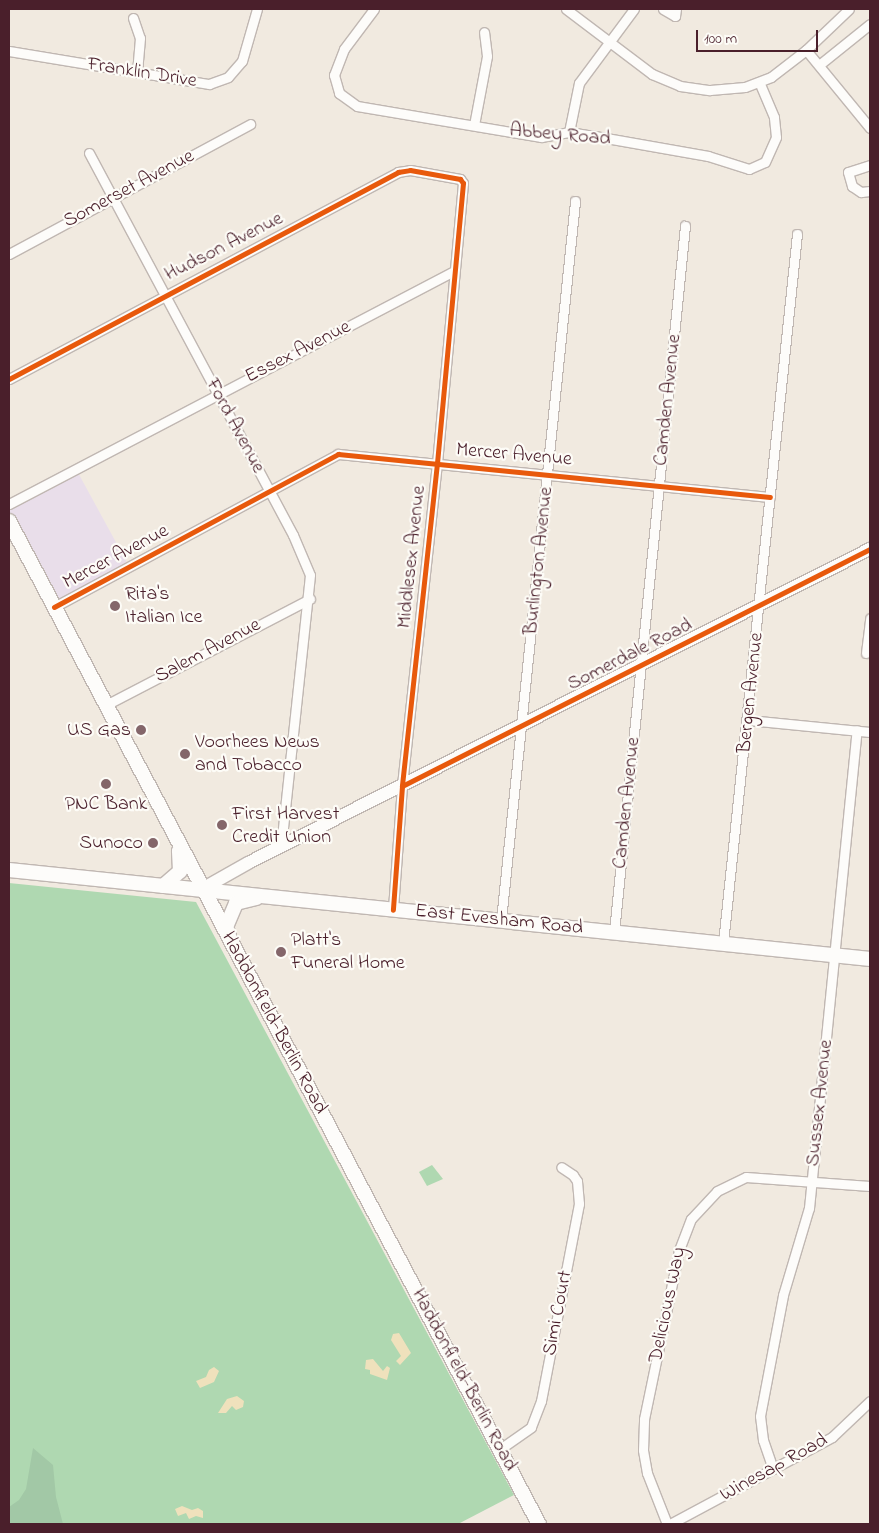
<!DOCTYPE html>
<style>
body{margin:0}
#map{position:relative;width:879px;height:1533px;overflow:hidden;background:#f1eae0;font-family:"Indie Flower",sans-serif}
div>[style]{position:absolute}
.built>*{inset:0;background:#e9deea}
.green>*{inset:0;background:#afd8b1}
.forest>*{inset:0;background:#a2c8a6}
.sand>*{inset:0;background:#efe1bc}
.roads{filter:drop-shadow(1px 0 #c0b7b2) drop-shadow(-1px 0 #c0b7b2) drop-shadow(0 1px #c0b7b2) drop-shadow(0 -1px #c0b7b2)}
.minor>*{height:9px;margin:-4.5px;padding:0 4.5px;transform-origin:4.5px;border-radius:4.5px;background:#fdfcfa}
.secondary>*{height:12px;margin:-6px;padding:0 6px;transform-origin:6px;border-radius:6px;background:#fdfcfa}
.primary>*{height:14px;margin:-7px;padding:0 7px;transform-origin:7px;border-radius:7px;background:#fdfcfa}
.cycleway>*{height:5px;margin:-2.5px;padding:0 2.5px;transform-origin:2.5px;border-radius:2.5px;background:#e8590c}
.dots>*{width:14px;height:14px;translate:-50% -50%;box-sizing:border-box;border:2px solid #fdfcf7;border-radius:50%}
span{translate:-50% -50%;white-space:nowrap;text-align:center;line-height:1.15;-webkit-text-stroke:4.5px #fdfcf7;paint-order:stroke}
.street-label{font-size:20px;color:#4a1f2b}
.poi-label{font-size:20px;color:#4a1f2b}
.left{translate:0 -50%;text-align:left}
.right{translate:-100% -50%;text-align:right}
.frame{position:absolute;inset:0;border:10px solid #4a1f2b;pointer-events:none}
.scale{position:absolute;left:696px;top:30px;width:122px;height:22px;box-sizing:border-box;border:2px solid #4a1f2b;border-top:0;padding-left:6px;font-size:15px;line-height:18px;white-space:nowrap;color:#4a1f2b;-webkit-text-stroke:4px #fdfcf7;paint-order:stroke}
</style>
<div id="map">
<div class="built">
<div style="clip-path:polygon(76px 469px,130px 568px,54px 607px,9px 521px,9px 504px)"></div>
</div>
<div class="green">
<div style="clip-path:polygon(9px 883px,196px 902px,514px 1495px,458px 1524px,9px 1524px)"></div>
<div style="clip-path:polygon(432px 1165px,443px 1179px,427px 1186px,419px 1172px)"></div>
</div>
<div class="forest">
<div style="clip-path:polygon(33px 1448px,53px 1465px,56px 1497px,63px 1524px,9px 1524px,9px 1507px,19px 1500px,26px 1489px)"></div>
</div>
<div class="sand">
<div style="clip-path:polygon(399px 1333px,411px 1353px,400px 1365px,396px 1361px,401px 1356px,391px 1340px,393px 1334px)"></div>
<div style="clip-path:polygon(373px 1359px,383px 1371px,387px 1366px,390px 1368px,387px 1380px,370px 1374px,370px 1370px,365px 1369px,366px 1360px)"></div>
<div style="clip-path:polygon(214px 1367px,219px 1371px,214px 1382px,200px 1388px,196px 1381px,206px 1377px,209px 1370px)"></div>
<div style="clip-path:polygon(237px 1396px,244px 1401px,243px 1407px,236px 1410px,232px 1406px,226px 1413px,218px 1413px,227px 1399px)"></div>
<div style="clip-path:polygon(182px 1506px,192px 1510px,198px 1508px,203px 1511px,203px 1518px,196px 1516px,189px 1519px,186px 1513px,178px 1516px,175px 1509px)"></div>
</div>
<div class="roads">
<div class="minor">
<div style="left:374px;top:9px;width:50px;rotate:126.9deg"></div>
<div style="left:344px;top:49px;width:28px;rotate:111deg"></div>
<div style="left:334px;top:75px;width:19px;rotate:74deg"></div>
<div style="left:339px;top:93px;width:22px;rotate:36deg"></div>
<div style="left:357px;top:106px;width:187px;rotate:9.6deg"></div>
<div style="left:541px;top:137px;width:28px;rotate:-10deg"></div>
<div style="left:569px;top:132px;width:20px;rotate:9deg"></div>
<div style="left:589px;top:135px;width:121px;rotate:10deg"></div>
<div style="left:708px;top:156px;width:43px;rotate:17.6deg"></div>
<div style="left:749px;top:169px;width:17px;rotate:-24deg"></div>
<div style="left:765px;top:162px;width:27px;rotate:-66deg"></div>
<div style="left:776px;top:137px;width:20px;rotate:-96deg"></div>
<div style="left:774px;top:117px;width:38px;rotate:-113deg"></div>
<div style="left:566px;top:9px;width:108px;rotate:37.1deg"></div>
<div style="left:652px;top:74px;width:30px;rotate:23deg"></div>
<div style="left:680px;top:86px;width:30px;rotate:8deg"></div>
<div style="left:710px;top:90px;width:35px;rotate:-5deg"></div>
<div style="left:745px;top:87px;width:28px;rotate:-21deg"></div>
<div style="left:771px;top:77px;width:44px;rotate:-37.6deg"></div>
<div style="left:806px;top:50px;width:59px;rotate:-43.6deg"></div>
<div style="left:663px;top:9px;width:14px;rotate:30deg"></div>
<div style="left:675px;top:16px;width:7px;rotate:-82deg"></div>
<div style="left:133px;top:18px;width:21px;rotate:71deg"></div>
<div style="left:140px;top:38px;width:35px;rotate:95deg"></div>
<div style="left:806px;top:50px;width:101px;rotate:50.6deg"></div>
<div style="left:9px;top:51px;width:203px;rotate:9.4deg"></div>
<div style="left:209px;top:84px;width:20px;rotate:-20deg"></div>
<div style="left:228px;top:77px;width:21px;rotate:-49deg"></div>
<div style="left:242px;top:61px;width:54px;rotate:-73.9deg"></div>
<div style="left:819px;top:65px;width:65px;rotate:-38.8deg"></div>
<div style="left:474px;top:125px;width:70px;rotate:-79.3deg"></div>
<div style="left:487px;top:56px;width:24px;rotate:-97deg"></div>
<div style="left:569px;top:132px;width:50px;rotate:-78.5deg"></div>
<div style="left:579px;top:83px;width:92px;rotate:-53.4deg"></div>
<div style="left:89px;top:153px;width:433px;rotate:61.9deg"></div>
<div style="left:293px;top:535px;width:43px;rotate:67deg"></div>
<div style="left:310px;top:575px;width:273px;rotate:96.1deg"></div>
<div style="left:870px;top:165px;width:23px;rotate:162deg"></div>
<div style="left:848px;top:172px;width:15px;rotate:74deg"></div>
<div style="left:852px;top:186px;width:11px;rotate:34deg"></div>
<div style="left:861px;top:192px;width:9px;rotate:-6deg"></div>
<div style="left:9px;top:254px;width:274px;rotate:-28.3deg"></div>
<div style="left:9px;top:379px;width:441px;rotate:-28deg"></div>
<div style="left:398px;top:172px;width:12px;rotate:-9deg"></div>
<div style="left:410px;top:170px;width:51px;rotate:10.2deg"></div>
<div style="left:460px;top:179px;width:5px;rotate:53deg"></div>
<div style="left:463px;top:183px;width:281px;rotate:95.3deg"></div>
<div style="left:437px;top:463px;width:325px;rotate:96.2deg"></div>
<div style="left:402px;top:786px;width:124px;rotate:94.2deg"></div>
<div style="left:9px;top:504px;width:502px;rotate:-27.64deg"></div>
<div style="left:54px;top:607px;width:323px;rotate:-28.3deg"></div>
<div style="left:338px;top:454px;width:434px;rotate:5.7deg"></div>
<div style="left:866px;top:653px;width:35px;rotate:-83deg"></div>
<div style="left:106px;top:705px;width:230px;rotate:-27.5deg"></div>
<div style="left:748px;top:720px;width:123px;rotate:5.6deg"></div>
<div style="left:501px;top:920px;width:723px;rotate:-84.12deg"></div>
<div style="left:614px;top:932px;width:710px;rotate:-84.26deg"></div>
<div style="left:723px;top:943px;width:713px;rotate:-84.04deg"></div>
<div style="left:500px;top:1449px;width:38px;rotate:-35deg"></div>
<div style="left:531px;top:1427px;width:28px;rotate:-69deg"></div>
<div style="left:541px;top:1401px;width:201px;rotate:-79.1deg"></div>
<div style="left:579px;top:1204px;width:23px;rotate:-95deg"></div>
<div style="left:577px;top:1181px;width:7px;rotate:-124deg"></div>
<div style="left:573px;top:1175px;width:14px;rotate:-146deg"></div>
<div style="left:773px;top:1469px;width:31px;rotate:-109deg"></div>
<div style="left:763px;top:1440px;width:24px;rotate:-97deg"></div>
<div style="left:760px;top:1416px;width:123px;rotate:-79.2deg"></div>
<div style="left:783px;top:1295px;width:91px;rotate:-73.4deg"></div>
<div style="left:809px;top:1208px;width:480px;rotate:-84.3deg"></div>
<div style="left:667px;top:1524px;width:55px;rotate:-111.4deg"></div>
<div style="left:647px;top:1473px;width:23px;rotate:-100deg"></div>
<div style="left:643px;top:1450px;width:31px;rotate:-88deg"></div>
<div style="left:644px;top:1419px;width:173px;rotate:-78.3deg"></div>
<div style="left:679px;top:1250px;width:33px;rotate:-69deg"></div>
<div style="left:691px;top:1219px;width:38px;rotate:-47deg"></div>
<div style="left:717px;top:1191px;width:32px;rotate:-26deg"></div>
<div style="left:746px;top:1177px;width:124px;rotate:4.2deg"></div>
<div style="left:670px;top:1524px;width:184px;rotate:-28.2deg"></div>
<div style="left:832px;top:1437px;width:52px;rotate:-43.5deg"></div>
</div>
<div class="secondary">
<div style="left:202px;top:889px;width:53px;rotate:-29.5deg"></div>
<div style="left:248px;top:863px;width:697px;rotate:-26.79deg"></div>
</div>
<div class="primary">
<div style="left:9px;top:521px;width:1134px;rotate:62.15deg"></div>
<div style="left:9px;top:870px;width:866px;rotate:5.9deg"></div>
<div style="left:163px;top:886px;width:23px;rotate:-41deg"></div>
<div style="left:180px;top:871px;width:20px;rotate:-93deg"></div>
<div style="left:229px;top:935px;width:9px;rotate:-111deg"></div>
<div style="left:226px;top:927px;width:26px;rotate:-67deg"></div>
<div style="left:236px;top:903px;width:21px;rotate:-14deg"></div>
</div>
</div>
<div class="cycleway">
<div style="left:9px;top:379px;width:441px;rotate:-28deg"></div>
<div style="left:398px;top:172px;width:12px;rotate:-9deg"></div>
<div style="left:410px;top:170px;width:51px;rotate:10.2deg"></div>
<div style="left:460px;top:179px;width:5px;rotate:53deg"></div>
<div style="left:463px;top:183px;width:281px;rotate:95.3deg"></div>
<div style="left:437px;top:463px;width:325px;rotate:96.2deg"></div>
<div style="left:402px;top:786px;width:124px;rotate:94.2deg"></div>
<div style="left:54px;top:607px;width:323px;rotate:-28.3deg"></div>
<div style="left:338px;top:454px;width:434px;rotate:5.7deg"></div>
<div style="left:402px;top:786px;width:525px;rotate:-26.86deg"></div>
</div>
<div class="dots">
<div style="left:115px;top:606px;background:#84666a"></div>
<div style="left:141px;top:730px;background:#84666a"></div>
<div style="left:185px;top:754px;background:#84666a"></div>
<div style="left:106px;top:784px;background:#84666a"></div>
<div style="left:222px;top:825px;background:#84666a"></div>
<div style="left:153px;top:843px;background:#84666a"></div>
<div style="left:281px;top:952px;background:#84666a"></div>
</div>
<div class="street-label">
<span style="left:142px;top:73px;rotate:9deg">Franklin Drive</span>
<span style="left:560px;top:135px;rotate:5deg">Abbey Road</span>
<span style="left:129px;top:189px;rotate:-28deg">Somerset Avenue</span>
<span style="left:224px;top:247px;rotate:-27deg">Hudson Avenue</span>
<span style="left:298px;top:352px;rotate:-27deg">Essex Avenue</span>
<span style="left:668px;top:400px;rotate:-84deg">Camden Avenue</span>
<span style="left:235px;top:426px;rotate:62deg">Ford Avenue</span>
<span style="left:514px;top:455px;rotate:5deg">Mercer Avenue</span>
<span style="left:116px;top:557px;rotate:-28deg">Mercer Avenue</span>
<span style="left:412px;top:557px;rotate:-84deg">Middlesex Avenue</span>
<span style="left:539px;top:561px;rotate:-84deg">Burlington Avenue</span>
<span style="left:208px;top:651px;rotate:-28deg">Salem Avenue</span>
<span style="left:630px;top:655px;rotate:-27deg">Somerdale Road</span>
<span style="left:751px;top:693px;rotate:-84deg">Bergen Avenue</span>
<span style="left:627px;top:803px;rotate:-84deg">Camden Avenue</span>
<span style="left:499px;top:920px;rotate:6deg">East Evesham Road</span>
<span style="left:274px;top:1023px;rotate:62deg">Haddonfield-Berlin Road</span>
<span style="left:820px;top:1103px;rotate:-84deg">Sussex Avenue</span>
<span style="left:668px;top:1305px;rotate:-78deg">Delicious Way</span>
<span style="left:558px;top:1313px;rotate:-79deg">Simi Court</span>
<span style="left:464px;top:1380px;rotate:62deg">Haddonfield-Berlin Road</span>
<span style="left:774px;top:1468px;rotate:-29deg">Winesap Road</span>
</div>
<div class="poi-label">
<span class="left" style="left:125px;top:606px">Rita's<br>Italian Ice</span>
<span class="right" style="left:131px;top:730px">US Gas</span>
<span class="left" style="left:195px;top:754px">Voorhees News<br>and Tobacco</span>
<span style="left:106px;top:804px">PNC Bank</span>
<span class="left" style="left:232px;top:826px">First Harvest<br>Credit Union</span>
<span class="right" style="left:143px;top:843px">Sunoco</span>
<span class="left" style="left:291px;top:952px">Platt's<br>Funeral Home</span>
</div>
<div class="frame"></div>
<div class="scale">100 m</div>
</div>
